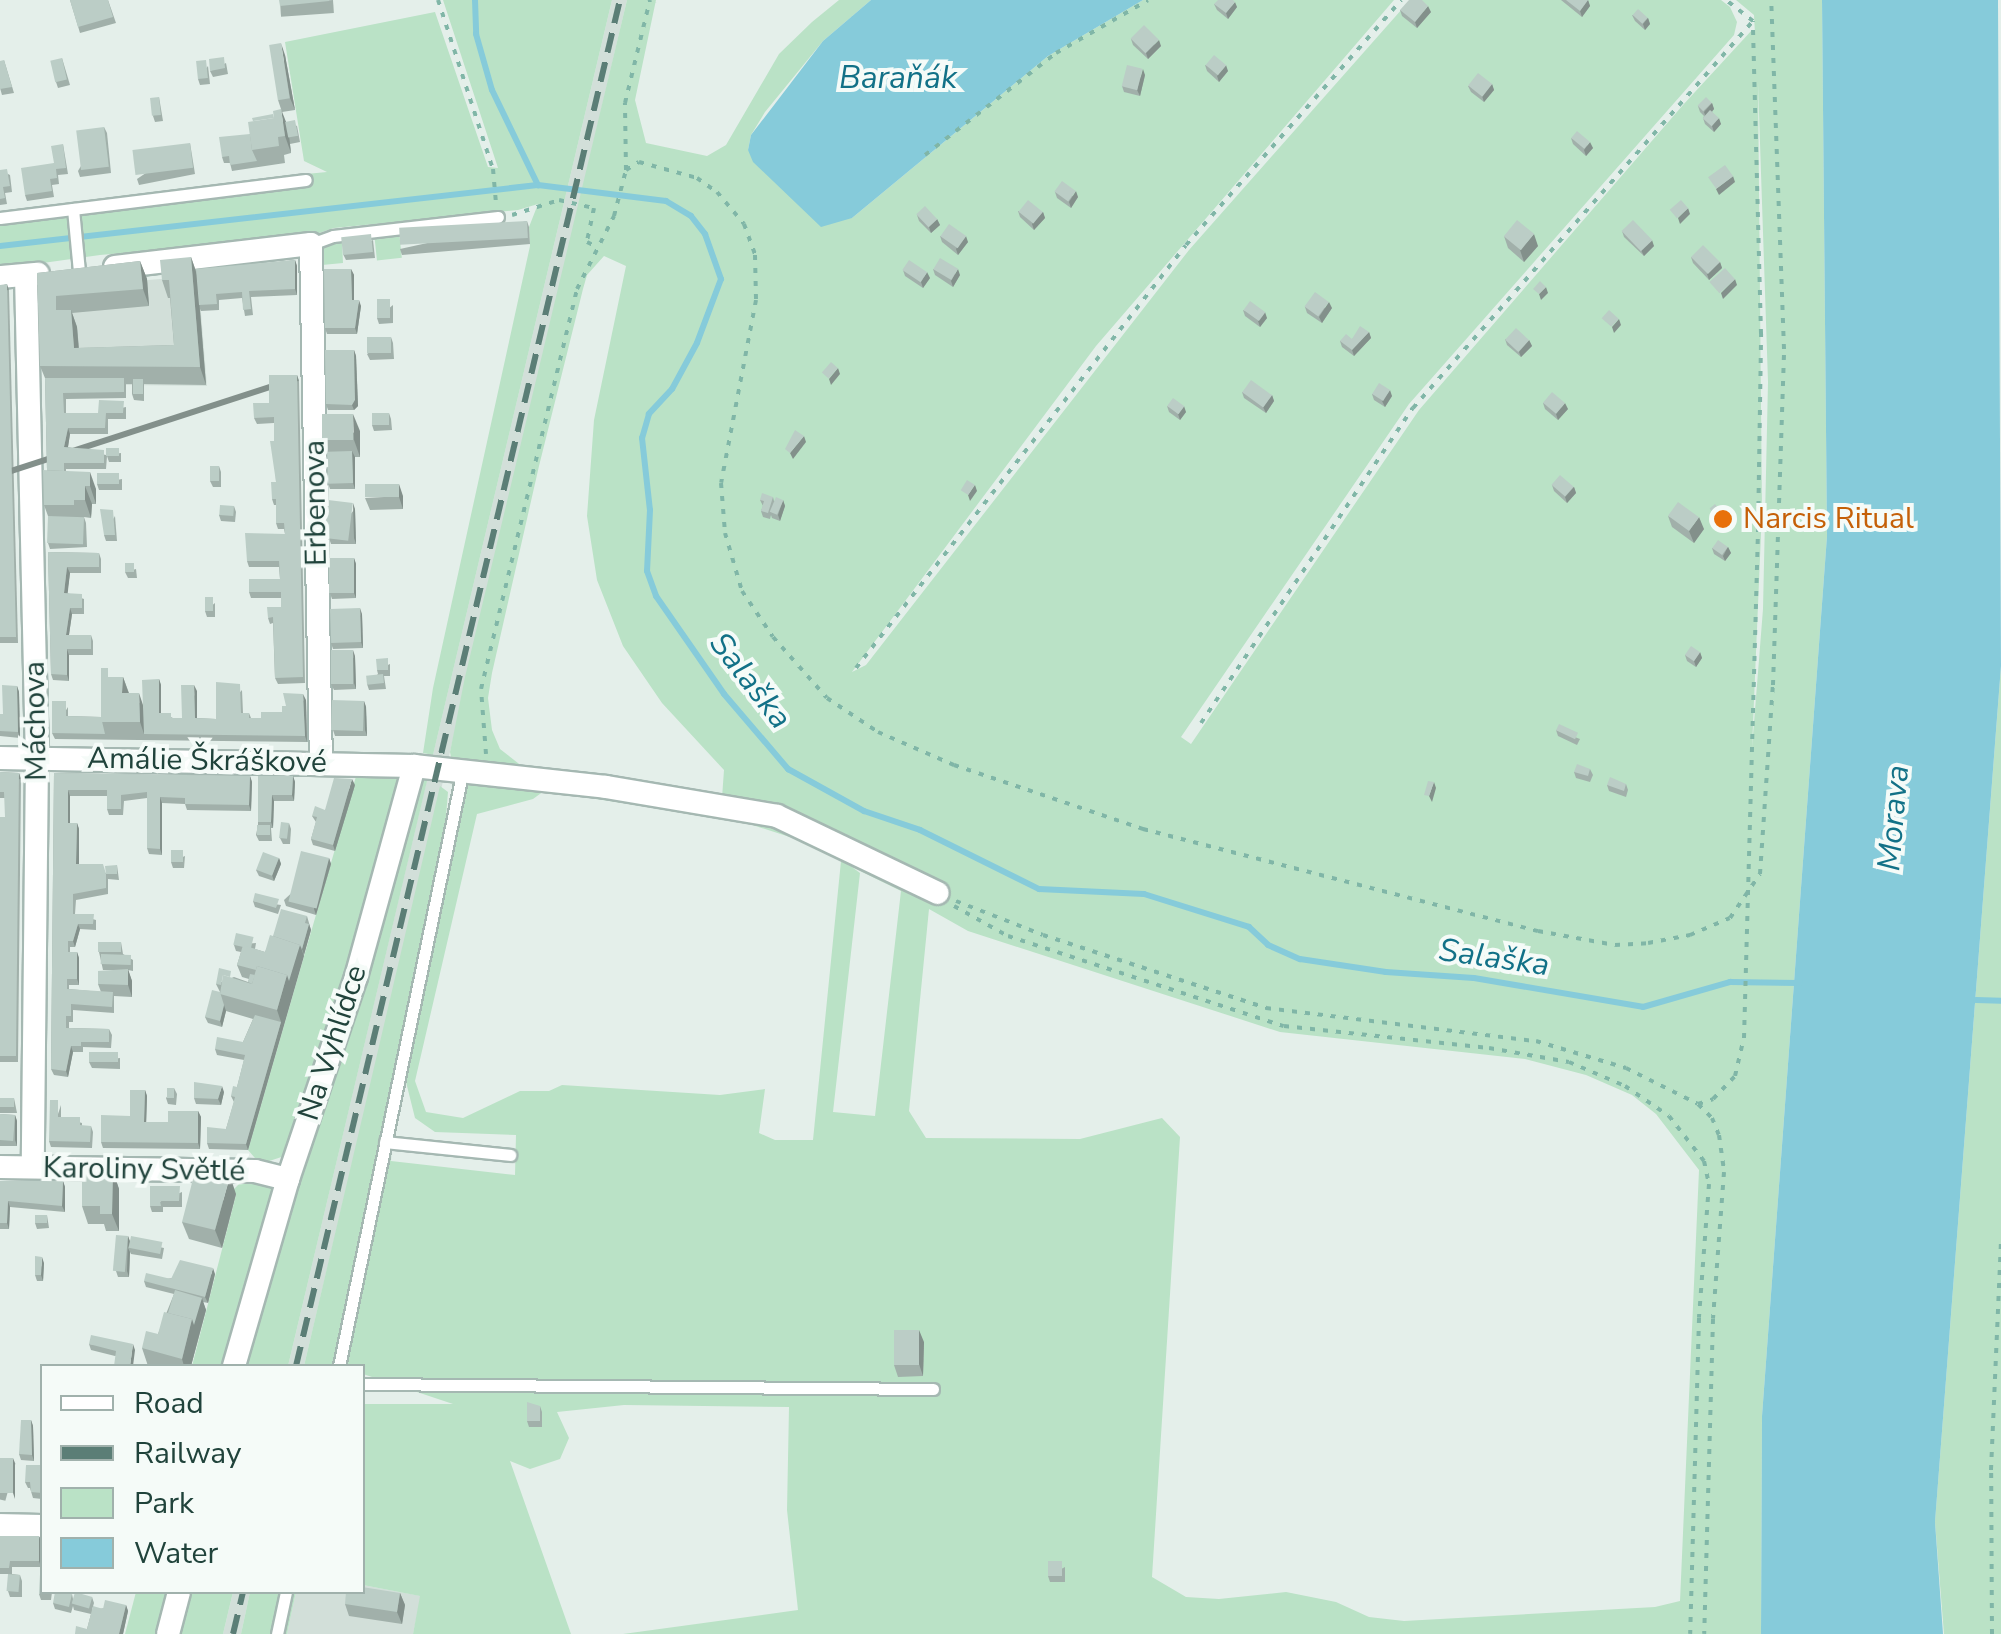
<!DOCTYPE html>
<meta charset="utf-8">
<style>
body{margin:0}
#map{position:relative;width:2001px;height:1634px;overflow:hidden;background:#e4efea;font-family:"Nunito Sans",sans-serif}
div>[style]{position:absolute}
.built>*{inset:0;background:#d2dfd9}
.green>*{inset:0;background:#bae2c6;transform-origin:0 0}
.water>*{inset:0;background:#86cbda}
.stream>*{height:6px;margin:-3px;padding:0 3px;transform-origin:3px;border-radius:3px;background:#86cbda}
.path>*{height:4px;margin-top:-2px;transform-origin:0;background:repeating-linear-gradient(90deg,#80b6a7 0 5px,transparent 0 13px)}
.roads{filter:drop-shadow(2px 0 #a5b8b2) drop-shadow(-2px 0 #a5b8b2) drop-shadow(0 2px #a5b8b2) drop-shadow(0 -2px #a5b8b2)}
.lane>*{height:11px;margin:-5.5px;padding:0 5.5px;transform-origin:5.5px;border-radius:5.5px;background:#fff}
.street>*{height:22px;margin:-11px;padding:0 11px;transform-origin:11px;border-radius:11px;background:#fff}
.rail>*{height:6px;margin-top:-3px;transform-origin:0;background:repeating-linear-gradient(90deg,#5b7e76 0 20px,transparent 0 30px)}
.wall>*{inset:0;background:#a1b0aa;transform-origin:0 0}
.shaded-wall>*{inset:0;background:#83908b;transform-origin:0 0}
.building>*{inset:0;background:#bbcdc6;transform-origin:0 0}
.dots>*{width:28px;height:28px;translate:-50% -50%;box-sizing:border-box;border:5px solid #f5fbf8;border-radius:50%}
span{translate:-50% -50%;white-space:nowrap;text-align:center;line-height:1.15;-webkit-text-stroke:8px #f5fbf8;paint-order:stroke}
.street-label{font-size:30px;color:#20433b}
.food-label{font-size:30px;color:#c56008}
.left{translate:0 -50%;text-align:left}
.water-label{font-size:32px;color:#127187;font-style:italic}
.legend{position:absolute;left:40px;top:1364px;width:325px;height:230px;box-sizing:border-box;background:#f5fbf8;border:2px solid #a0b1ac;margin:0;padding:12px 18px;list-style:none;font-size:30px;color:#20433b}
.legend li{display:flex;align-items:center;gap:20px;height:50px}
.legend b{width:50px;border:2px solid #a0b1ac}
</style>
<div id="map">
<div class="built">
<div style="clip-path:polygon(612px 0,627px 0,450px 752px,304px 1366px,288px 1366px)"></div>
<div style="clip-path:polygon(198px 276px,207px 386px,47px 384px,48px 288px)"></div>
<div style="clip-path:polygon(363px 1585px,421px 1596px,413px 1634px,287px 1634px,296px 1592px,362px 1592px)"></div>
<div style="clip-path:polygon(233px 1592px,250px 1592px,241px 1634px,223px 1634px)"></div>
</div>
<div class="green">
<div style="clip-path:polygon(443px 0,612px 0,433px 755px,423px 753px,433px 688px,530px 246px,529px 227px,538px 204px,518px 210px,334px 228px,307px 237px,100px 255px,0 269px,0 223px,307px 182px,306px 174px,327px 172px,304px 161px,285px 42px,435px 12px,488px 167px,498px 168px)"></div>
<div style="clip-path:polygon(evenodd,627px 0,656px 0,635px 100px,646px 143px,707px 156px,726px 145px,779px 54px,812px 22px,839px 0,871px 0,823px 41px,765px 112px,751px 135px,748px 150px,852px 218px,1048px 56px,1143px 0,1394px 0,1096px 346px,852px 672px,866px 665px,1189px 250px,1410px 0,1721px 0,1730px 7px,1737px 22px,1734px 35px,1409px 404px,1181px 737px,1191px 744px,1419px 410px,1683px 105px,1752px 30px,1755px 34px,1754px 15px,1736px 0,1822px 0,1827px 536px,1762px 1416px,1761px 1634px,623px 1634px,798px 1610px,787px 1510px,789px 1407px,624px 1405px,557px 1412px,569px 1438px,560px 1459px,530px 1469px,510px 1461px,571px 1634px,413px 1634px,420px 1596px,363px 1585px,363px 1404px,453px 1404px,363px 1374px,362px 1366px,304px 1366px,440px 786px,448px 792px,445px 829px,396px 1065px,391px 1161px,515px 1175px,516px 1135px,435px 1132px,415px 1118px,405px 1078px,468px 783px,481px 780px,452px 762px,450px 752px,465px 677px,627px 0,1758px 83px,1768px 382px,1763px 609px,1752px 748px,1762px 510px,1758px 83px,627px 0,604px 256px,626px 266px,594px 420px,587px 516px,597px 580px,623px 646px,662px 703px,724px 770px,722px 798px,523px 767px,500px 749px,492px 730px,488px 698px,492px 673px,539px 466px,583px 289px,587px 275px,604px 256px,627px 0,544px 791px,740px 821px,799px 840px,841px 861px,813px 1140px,775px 1140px,759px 1133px,765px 1089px,720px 1095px,562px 1085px,549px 1091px,520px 1091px,463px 1118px,426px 1112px,415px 1081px,477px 814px,533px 799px,544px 791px,627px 0,852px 867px,901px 891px,875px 1116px,833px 1112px,860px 873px,852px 867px,627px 0,929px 909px,968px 931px,1280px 1032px,1525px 1059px,1586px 1075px,1632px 1095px,1656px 1114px,1699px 1170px,1680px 1601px,1655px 1607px,1404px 1621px,1369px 1617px,1336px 1602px,1286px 1592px,1219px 1599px,1186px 1597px,1152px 1577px,1180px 1137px,1162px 1118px,1080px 1139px,926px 1138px,909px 1111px,929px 909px)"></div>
<div style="left:399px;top:231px;width:27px;height:25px;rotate:84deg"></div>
<div style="clip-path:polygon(342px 241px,343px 263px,322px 265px,322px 248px)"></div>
<div style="clip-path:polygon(2001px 666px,2001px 1634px,1944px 1634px,1935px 1522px)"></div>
<div style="clip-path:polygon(357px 773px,415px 782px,428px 777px,288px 1366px,192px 1366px,236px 1195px,233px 1190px,245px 1178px,290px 1190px,303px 1150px,260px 1164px,248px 1150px)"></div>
<div style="clip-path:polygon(136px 1592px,233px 1592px,223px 1634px,125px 1634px)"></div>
<div style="clip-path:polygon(250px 1592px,296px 1592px,287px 1634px,241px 1634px)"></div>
</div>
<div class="water">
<div style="clip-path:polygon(871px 0,1143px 0,1048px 56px,852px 218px,821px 227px,753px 162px,748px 150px,751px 135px,823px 41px)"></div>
<div style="clip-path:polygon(1822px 0,1998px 0,2001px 666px,1935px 1522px,1943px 1634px,1761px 1634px,1762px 1416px,1827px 536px)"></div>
</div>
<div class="stream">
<div style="left:475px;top:0;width:34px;rotate:88deg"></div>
<div style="left:476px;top:34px;width:58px;rotate:74.1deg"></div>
<div style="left:492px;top:90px;width:106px;rotate:64.2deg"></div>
<div style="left:0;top:246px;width:541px;rotate:-6.47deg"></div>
<div style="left:538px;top:185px;width:129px;rotate:7.1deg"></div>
<div style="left:666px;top:201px;width:29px;rotate:31deg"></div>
<div style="left:691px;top:216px;width:23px;rotate:52deg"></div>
<div style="left:705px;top:234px;width:48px;rotate:70.4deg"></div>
<div style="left:721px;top:279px;width:68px;rotate:110.6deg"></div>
<div style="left:697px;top:343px;width:52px;rotate:118.5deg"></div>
<div style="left:672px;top:389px;width:34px;rotate:133deg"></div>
<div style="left:649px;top:414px;width:25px;rotate:106deg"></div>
<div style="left:642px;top:438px;width:72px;rotate:83.7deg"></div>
<div style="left:650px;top:510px;width:61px;rotate:92.8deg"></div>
<div style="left:647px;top:571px;width:27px;rotate:70deg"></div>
<div style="left:656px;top:596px;width:119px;rotate:55.2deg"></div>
<div style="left:724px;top:694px;width:99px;rotate:49.5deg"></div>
<div style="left:788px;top:769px;width:87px;rotate:28.9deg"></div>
<div style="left:864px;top:811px;width:59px;rotate:18.7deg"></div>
<div style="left:920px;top:830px;width:133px;rotate:26.4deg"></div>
<div style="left:1039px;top:889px;width:105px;rotate:2.7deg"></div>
<div style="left:1144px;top:894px;width:110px;rotate:17.4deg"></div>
<div style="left:1249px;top:927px;width:26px;rotate:43deg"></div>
<div style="left:1268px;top:945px;width:35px;rotate:24deg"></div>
<div style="left:1300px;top:959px;width:87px;rotate:8.6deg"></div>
<div style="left:1386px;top:972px;width:88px;rotate:3.9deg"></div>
<div style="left:1474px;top:978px;width:171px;rotate:9.7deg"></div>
<div style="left:1643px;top:1007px;width:91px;rotate:-16deg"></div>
<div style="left:1730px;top:982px;width:70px;rotate:0.8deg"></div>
<div style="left:1976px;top:1000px;width:25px;rotate:2deg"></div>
</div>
<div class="path">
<div style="left:438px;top:0;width:178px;rotate:72deg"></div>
<div style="left:493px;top:169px;width:32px;rotate:85deg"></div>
<div style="left:925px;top:155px;width:166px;rotate:-37.9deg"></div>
<div style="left:1056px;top:53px;width:106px;rotate:-29.9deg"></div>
<div style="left:626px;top:170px;width:15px;rotate:-32deg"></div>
<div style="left:639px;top:162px;width:60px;rotate:15.4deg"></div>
<div style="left:697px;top:178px;width:24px;rotate:35deg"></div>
<div style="left:717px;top:192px;width:42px;rotate:49.8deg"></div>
<div style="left:744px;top:224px;width:33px;rotate:70deg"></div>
<div style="left:755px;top:255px;width:45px;rotate:88.7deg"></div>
<div style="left:756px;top:300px;width:186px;rotate:100.8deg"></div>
<div style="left:721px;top:483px;width:50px;rotate:85.4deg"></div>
<div style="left:725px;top:533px;width:60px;rotate:73.7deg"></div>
<div style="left:742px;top:591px;width:55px;rotate:56deg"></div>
<div style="left:773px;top:637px;width:81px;rotate:48.5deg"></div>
<div style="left:827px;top:698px;width:61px;rotate:33.7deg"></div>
<div style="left:878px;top:732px;width:83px;rotate:23.5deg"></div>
<div style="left:954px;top:765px;width:200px;rotate:18.7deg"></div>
<div style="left:1143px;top:829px;width:408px;rotate:14.5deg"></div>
<div style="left:1538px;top:931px;width:78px;rotate:10.3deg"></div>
<div style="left:1615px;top:945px;width:33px;rotate:-3deg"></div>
<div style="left:1648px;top:943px;width:43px;rotate:-10.8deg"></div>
<div style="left:1690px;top:935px;width:43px;rotate:-23deg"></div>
<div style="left:1730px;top:918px;width:53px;rotate:-55.7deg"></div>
<div style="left:1760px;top:874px;width:189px;rotate:-86.1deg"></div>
<div style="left:1773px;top:685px;width:336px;rotate:-88.1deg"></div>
<div style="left:1784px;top:349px;width:349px;rotate:-92.1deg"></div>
<div style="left:512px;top:215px;width:49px;rotate:-17.7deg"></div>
<div style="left:559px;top:200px;width:36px;rotate:13deg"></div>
<div style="left:594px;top:208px;width:35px;rotate:102deg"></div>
<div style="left:587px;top:242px;width:9px;rotate:27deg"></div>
<div style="left:856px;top:668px;width:536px;rotate:-52.04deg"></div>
<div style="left:1186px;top:245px;width:326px;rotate:-48.7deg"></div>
<div style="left:1201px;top:723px;width:380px;rotate:-56.1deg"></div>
<div style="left:1413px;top:408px;width:515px;rotate:-48.7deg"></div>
<div style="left:486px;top:754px;width:65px;rotate:-94.4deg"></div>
<div style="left:481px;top:689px;width:411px;rotate:-76.5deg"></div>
<div style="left:577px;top:289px;width:82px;rotate:-63.1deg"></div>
<div style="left:614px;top:216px;width:48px;rotate:-75.4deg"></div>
<div style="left:626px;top:170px;width:67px;rotate:-90.9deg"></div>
<div style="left:625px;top:103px;width:106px;rotate:-76.4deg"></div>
<div style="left:956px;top:901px;width:93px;rotate:21.3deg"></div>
<div style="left:1043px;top:935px;width:235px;rotate:18.1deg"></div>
<div style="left:1266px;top:1008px;width:272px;rotate:7deg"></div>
<div style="left:1536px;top:1041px;width:94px;rotate:16.7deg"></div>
<div style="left:1626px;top:1068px;width:80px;rotate:26.6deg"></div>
<div style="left:1698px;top:1104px;width:20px;rotate:45deg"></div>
<div style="left:1712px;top:1118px;width:18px;rotate:68deg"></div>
<div style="left:1719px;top:1135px;width:37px;rotate:82deg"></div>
<div style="left:1724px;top:1172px;width:147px;rotate:94.3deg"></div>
<div style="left:1713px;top:1319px;width:315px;rotate:91.6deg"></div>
<div style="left:954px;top:906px;width:62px;rotate:29.1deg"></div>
<div style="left:1008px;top:936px;width:290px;rotate:18.1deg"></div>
<div style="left:1284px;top:1026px;width:206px;rotate:6.1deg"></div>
<div style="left:1489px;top:1048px;width:81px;rotate:9.9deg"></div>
<div style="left:1569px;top:1062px;width:61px;rotate:23.2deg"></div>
<div style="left:1625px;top:1086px;width:53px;rotate:34.3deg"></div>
<div style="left:1669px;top:1116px;width:57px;rotate:52.1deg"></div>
<div style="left:1704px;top:1161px;width:24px;rotate:78deg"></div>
<div style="left:1709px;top:1184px;width:134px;rotate:94.3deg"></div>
<div style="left:1699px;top:1318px;width:316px;rotate:91.6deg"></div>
<div style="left:1698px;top:1104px;width:16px;rotate:-18deg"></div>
<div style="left:1713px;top:1099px;width:32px;rotate:-46deg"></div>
<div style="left:1735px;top:1076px;width:39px;rotate:-77deg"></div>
<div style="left:1744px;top:1038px;width:506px;rotate:-88.42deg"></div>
<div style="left:1758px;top:532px;width:198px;rotate:-89.1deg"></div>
<div style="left:1761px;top:334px;width:313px;rotate:-91.5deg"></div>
<div style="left:1753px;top:21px;width:34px;rotate:-142deg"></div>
<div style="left:1992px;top:1634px;width:164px;rotate:-90.3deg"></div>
<div style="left:1991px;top:1470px;width:232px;rotate:-87.5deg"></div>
</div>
<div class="roads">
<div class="lane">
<div style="left:73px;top:209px;width:62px;rotate:84.5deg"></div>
<div style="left:0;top:218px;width:308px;rotate:-7.1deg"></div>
<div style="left:311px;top:244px;width:23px;rotate:-20deg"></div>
<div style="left:333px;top:236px;width:166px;rotate:-6.6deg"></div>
<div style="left:385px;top:1142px;width:126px;rotate:5.9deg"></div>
<div style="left:339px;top:1366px;width:605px;rotate:-78.26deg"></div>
<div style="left:362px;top:1384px;width:571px;rotate:0.5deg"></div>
<div style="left:277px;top:1634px;width:43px;rotate:-77.9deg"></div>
</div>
<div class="street">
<div style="left:115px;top:267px;width:197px;rotate:-6.7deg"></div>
<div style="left:311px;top:244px;width:519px;rotate:88.9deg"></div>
<div style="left:26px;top:275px;width:483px;rotate:88.7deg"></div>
<div style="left:37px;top:758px;width:409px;rotate:90.6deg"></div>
<div style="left:0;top:277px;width:38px;rotate:-5deg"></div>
<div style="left:0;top:758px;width:414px;rotate:1.1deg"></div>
<div style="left:414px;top:766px;width:193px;rotate:6.2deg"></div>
<div style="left:606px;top:787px;width:173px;rotate:9.6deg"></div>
<div style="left:777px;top:816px;width:178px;rotate:25.6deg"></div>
<div style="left:0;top:1167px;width:255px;rotate:0.9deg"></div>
<div style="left:255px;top:1171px;width:34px;rotate:14deg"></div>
<div style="left:234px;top:1366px;width:195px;rotate:-73.9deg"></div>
<div style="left:288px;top:1179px;width:213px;rotate:-71.4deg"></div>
<div style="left:356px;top:977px;width:219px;rotate:-74.6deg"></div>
<div style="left:0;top:1525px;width:42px;rotate:1.4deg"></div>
<div style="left:168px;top:1634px;width:43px;rotate:-75.3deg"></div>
</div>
</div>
<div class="rail">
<div style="left:296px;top:1366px;width:1404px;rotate:-76.66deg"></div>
<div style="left:233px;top:1634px;width:43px;rotate:-76.6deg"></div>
</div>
<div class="wall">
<div style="clip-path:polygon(70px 0,108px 0,116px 23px,80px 33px)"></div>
<div style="left:333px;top:0;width:13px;height:53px;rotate:86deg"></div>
<div style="clip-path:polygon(1561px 0,1588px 0,1590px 6px,1582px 17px)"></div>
<div style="clip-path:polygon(1214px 4px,1237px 7px,1228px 19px,1217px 10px)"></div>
<div style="clip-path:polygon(1400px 10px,1431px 12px,1417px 28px,1402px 16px)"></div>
<div style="clip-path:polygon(1632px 15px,1648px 18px,1650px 24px,1645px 30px,1635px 21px)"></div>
<div style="clip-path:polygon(1131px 39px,1161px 46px,1148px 59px,1133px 45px)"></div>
<div style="clip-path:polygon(285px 55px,295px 110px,282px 112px,278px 100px)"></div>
<div style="clip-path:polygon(62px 58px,70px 85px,58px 88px,56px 82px)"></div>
<div style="clip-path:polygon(4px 60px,14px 93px,2px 95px,0 88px)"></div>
<div style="clip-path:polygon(226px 63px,228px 74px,213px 77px,210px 71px)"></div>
<div style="clip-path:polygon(1205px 65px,1228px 71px,1219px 82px,1207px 71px)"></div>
<div style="clip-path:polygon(208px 66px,210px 84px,200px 85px,198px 79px)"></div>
<div style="clip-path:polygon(1145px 75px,1140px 96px,1124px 92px,1122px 86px)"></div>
<div style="clip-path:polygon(1492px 84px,1494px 90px,1484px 102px,1471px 92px,1468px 86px)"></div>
<div style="clip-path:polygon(159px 97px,163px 121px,155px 122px,153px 116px)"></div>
<div style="clip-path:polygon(1712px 103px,1714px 109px,1712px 112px,1721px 124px,1714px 132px,1705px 124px,1703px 118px,1704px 116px,1700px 112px,1698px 106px)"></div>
<div style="clip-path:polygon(286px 122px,297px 126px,300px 142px,290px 144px,291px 153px,284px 155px,285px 163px,232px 171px,230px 163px,224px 163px,222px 157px,250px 134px)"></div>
<div style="clip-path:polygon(104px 127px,107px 133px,111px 173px,80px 177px,78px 171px)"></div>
<div style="clip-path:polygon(1571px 138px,1593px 148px,1586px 156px,1573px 144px)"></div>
<div style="clip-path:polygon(190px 143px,195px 174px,139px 185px,137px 179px)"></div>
<div style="clip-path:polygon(63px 144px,68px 174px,58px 175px,59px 184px,52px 185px,54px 197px,27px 201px,25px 195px,54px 163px)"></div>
<div style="clip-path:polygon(0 170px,10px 175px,12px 192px,5px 193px,7px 204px,0 205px)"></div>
<div style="clip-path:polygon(1055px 192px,1078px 197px,1071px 208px,1057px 198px)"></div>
<div style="clip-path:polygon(1018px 211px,1043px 212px,1045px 218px,1034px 230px,1020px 217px)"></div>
<div style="clip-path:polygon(917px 215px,937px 219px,940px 225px,931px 233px,919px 221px)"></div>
<div style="clip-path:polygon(527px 221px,529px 227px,530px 244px,402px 255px,400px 249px)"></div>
<div style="clip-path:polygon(1622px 231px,1654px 246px,1644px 256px,1624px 237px)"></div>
<div style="clip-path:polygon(940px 236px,968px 242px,958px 255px,942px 242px)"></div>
<div style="clip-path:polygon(1504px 236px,1538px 246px,1524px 262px,1508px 248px)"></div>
<div style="clip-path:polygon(373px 240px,375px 258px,346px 260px,343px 254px)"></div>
<div style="clip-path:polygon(191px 257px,196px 271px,295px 260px,297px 266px,297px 295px,251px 297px,253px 315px,245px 316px,242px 298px,219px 300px,219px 310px,201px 311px,200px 309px,206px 385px,144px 384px,144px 401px,134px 400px,132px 394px,132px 384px,126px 384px,126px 398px,66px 399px,66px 413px,98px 413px,126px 407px,126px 419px,108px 419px,108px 434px,70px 434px,68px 447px,106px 455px,121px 453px,121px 462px,109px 462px,107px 456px,106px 469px,66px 469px,66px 471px,96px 489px,96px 504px,92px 504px,91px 518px,84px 517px,86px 523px,87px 547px,50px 549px,48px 543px,48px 516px,44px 505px,47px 470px,45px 378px,40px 366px,37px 273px,140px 261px,147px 279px,149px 306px,72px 313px,77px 327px,79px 348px,174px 345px,170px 298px,168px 298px,162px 280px)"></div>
<div style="clip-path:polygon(1691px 257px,1720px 262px,1722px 268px,1709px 280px,1693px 263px)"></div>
<div style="clip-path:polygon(351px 269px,354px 275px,354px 300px,361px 306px,357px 334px,327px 334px,325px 328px)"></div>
<div style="clip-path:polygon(933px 269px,960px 275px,953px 287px,935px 275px)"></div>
<div style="clip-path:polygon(903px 270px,930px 278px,923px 288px,905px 276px)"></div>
<div style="clip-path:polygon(0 285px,9px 290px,18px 643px,0 643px)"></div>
<div style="clip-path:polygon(393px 305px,393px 323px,379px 324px,377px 318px)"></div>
<div style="clip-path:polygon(1305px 307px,1332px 308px,1322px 323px,1307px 313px)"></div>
<div style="clip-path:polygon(1243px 310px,1267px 318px,1260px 327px,1245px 316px)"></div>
<div style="clip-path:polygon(1369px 332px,1371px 338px,1354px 356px,1342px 347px,1340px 341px,1352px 339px)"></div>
<div style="clip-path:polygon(391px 337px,393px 343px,394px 359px,370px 360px,367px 354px)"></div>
<div style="clip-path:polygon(1505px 339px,1529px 340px,1532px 346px,1521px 357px,1507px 345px)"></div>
<div style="clip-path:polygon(354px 350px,356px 356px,358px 406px,354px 410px,328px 410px,326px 404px)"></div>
<div style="clip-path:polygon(297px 375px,299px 381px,305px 683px,278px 684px,275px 678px,273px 623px,270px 624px,268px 618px,281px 607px,281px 598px,251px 598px,249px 592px,280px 579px,279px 567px,249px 567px,247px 561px,285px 534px,284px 529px,278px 529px,276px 523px,276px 505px,274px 505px,272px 499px,276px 482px,274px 423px,257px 424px,254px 418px)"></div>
<div style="clip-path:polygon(1242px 392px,1272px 395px,1274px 401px,1266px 413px,1244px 398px)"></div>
<div style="clip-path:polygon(1372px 394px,1392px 396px,1385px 407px,1374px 400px)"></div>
<div style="clip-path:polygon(1543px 403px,1568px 409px,1558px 420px,1545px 409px)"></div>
<div style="clip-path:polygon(1167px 406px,1186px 412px,1180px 420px,1169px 412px)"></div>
<div style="clip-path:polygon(389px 413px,391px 419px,392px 430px,374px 431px,372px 425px)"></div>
<div style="clip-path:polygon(360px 431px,360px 457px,355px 457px,355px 489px,330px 489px,328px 483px,327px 452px,323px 440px)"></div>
<div style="clip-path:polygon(219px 466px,221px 472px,221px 487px,213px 487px,210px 481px)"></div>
<div style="clip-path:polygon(122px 479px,122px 490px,99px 490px,97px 484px)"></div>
<div style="clip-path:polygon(1552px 485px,1574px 487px,1576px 493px,1567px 503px,1554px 491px)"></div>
<div style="clip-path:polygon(403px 496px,403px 509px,370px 510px,365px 498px)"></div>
<div style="clip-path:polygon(773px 497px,774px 501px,783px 500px,785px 506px,780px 521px,772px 518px,771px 515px,770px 519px,763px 517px,761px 511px,763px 506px,760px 500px)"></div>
<div style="clip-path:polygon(234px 506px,236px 512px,235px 522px,221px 521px,219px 515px)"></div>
<div style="clip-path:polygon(355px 509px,356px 544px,331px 544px,329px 538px)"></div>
<div style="clip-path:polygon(115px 516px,117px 541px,106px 541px,104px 535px)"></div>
<div style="clip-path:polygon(1668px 516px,1704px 529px,1694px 543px,1672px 527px)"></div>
<div style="clip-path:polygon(1728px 547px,1731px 553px,1725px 561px,1714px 554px,1712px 548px)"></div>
<div style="clip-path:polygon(48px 552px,99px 553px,101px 559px,101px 573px,70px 573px,67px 593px,84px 599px,84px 614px,72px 614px,69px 635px,91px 635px,93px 641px,93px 655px,69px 655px,69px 681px,53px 680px,51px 674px)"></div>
<div style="clip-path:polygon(354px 558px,356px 564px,356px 598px,332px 599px,330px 593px)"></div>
<div style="clip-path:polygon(136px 569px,137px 578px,128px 578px,125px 572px)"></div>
<div style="clip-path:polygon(215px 603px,215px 617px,207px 617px,205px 611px)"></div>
<div style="clip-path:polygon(362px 614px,363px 648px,333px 649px,331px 643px)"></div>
<div style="clip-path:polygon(1700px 652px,1702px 658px,1696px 667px,1687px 661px,1685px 655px)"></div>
<div style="clip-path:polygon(355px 656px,356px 689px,334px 690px,331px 684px)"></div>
<div style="clip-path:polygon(390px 664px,390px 676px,384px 676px,386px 689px,369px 690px,367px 684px,378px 674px,377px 670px)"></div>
<div style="clip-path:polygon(111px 677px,123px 677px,129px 693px,143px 706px,159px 679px,161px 685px,161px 713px,173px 718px,182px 718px,197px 691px,197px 718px,216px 719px,242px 690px,243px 713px,249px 713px,251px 718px,261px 718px,282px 712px,286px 706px,306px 700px,307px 742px,55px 739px,52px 733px,68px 707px,68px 716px,101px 717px)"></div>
<div style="clip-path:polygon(17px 686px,19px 692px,20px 738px,0 736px,0 714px,3px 714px)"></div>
<div style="clip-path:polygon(364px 701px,366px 707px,367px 736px,335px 736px,333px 730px)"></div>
<div style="clip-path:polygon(1556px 730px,1580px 739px,1577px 745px,1558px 736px)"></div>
<div style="clip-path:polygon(1590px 769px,1593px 775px,1590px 782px,1576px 778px,1574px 772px)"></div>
<div style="clip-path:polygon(0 772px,19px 773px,21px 779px,18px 1062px,0 1062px,0 817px,5px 817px,5px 798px,0 798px)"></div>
<div style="clip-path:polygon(54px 773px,250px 776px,252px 782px,251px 811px,187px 810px,185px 804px,162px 803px,162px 855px,149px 854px,147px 848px,147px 798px,124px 801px,123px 815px,109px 815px,107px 809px,107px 796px,70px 796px,70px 823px,77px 823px,79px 829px,79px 864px,106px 873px,117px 865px,119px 880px,108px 879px,108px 894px,76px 900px,75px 914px,96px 920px,96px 930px,80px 929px,75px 947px,70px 947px,70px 952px,77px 952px,79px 958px,79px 985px,69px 985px,69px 989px,101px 992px,98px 984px,114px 970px,103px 970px,99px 952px,121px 942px,123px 954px,133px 960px,133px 971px,128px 970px,132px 981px,132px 997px,114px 996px,114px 1013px,73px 1010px,73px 1022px,69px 1022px,69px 1028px,109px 1029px,112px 1035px,111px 1048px,83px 1047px,83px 1052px,73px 1052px,68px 1077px,54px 1075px,51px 1069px)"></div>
<div style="clip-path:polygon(258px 776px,293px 776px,295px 782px,294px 801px,274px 801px,273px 828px,271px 828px,272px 841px,259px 841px,256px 835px,258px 825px)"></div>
<div style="clip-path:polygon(1626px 784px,1628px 790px,1626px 797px,1609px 791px,1607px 785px)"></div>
<div style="clip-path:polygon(355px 785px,335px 851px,313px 845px,311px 839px,316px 822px,312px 816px,325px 810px)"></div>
<div style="clip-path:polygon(289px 823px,291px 829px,290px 844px,283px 844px,280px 838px)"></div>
<div style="clip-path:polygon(185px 856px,184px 868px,173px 868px,171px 862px)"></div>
<div style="clip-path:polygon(279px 858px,281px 864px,274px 881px,259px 876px,256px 870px)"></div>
<div style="clip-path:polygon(329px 858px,331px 864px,316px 915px,286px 906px,284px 900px)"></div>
<div style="clip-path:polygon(253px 901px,281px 905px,278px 914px,255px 907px)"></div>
<div style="clip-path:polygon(307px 916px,311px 930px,248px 1150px,209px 1149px,207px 1143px,226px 1129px,234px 1102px,231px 1096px,237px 1087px,244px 1060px,217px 1055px,215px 1049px,243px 1042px,253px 1019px,226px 1011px,222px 1027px,208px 1023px,205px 1017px,220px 992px,216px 984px,234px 977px,248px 982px,249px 979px,242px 977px,237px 965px,241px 952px,236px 951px,234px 945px,256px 943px,255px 949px,265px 952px,273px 936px)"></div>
<div style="clip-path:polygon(120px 1058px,120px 1069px,92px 1068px,89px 1062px)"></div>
<div style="clip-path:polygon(174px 1088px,177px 1094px,176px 1105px,168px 1104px,166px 1098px)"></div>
<div style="clip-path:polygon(145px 1090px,147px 1096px,146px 1122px,168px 1122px,198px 1111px,201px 1117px,200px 1149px,103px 1148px,101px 1142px,130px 1116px)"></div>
<div style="clip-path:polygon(224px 1092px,221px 1105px,196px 1104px,194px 1098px)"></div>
<div style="clip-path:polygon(0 1098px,14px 1098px,17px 1113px,0 1113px)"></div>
<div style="clip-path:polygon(61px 1105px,61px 1117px,82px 1123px,82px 1126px,91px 1126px,93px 1132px,92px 1148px,51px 1147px,49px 1141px)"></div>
<div style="clip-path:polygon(0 1114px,15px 1115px,17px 1121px,17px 1146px,0 1146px)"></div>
<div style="clip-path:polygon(113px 1171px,119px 1189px,119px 1231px,106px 1231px,104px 1224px,88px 1224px,82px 1206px)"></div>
<div style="clip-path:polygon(0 1181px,63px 1181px,65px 1187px,65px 1212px,10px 1207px,9px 1229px,0 1229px)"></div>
<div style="clip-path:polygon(182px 1192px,182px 1207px,163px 1207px,163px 1212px,152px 1212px,150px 1206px)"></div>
<div style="clip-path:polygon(236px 1194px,222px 1248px,189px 1239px,182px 1222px)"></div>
<div style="clip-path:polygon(47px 1215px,49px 1228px,37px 1229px,35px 1223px)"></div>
<div style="clip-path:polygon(128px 1236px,130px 1241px,164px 1248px,162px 1259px,131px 1254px,130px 1252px,129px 1277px,118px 1277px,116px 1271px)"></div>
<div style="clip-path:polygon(44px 1263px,43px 1281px,37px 1281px,35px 1275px)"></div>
<div style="clip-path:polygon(215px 1274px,208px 1303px,203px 1302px,206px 1310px,191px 1366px,148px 1366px,142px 1348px,158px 1334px,174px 1294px,146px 1287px,144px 1281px)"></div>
<div style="clip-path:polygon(924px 1342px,923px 1376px,898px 1377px,894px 1365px)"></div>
<div style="clip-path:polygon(89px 1344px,135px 1350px,115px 1356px,91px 1350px)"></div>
<div style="clip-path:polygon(540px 1406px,542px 1412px,542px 1427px,529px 1427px,527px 1421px)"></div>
<div style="clip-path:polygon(31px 1420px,33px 1426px,34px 1461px,21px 1460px,19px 1454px)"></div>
<div style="left:0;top:1459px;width:16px;height:39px;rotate:15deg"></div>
<div style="clip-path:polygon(42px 1465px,42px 1499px,33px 1498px,30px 1488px,28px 1488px,25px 1482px)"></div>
<div style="clip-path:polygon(0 1536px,41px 1542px,41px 1567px,12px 1567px,12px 1574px,20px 1575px,22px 1581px,22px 1597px,10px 1597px,8px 1591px,8px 1574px,0 1574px)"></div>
<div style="clip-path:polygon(1065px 1567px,1065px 1582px,1050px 1582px,1048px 1576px)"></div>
<div style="clip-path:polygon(52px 1592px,51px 1600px,41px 1600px,39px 1594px)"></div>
<div style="clip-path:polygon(400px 1593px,405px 1605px,402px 1624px,349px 1616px,345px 1604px)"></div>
<div style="clip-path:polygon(72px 1594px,73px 1599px,92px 1597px,94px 1603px,92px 1610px,126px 1605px,128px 1611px,123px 1634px,75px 1634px,87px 1629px,91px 1614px,74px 1610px,73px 1606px,71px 1613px,55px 1609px,53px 1603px)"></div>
</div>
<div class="shaded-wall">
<div style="clip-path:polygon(1588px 0,1590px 6px,1582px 17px,1580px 11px)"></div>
<div style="clip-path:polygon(1235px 2px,1237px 7px,1228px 19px,1226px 13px)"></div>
<div style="clip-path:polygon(1428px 6px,1431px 12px,1417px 28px,1415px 22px)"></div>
<div style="clip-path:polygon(1648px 18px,1650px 24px,1645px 30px,1643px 24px)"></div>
<div style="clip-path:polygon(1159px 40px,1161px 46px,1148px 59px,1146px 53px)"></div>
<div style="clip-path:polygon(281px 43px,285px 55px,295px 110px,290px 98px)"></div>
<div style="clip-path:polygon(1226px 65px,1228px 71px,1219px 82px,1217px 76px)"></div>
<div style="clip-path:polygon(1143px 69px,1145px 75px,1140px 96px,1137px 90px)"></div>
<div style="clip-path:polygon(1492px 84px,1494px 90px,1484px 102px,1482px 96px)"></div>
<div style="clip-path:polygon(1712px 103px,1714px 109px,1706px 118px,1704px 112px)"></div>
<div style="clip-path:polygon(281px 109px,288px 127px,291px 153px,285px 136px)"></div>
<div style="clip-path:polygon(1719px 118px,1721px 124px,1714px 132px,1712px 126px)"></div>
<div style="clip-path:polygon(1590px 142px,1593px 148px,1586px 156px,1584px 150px)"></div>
<div style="clip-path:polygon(1733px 176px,1735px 182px,1719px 195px,1716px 189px)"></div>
<div style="clip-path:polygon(1076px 191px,1078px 197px,1071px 208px,1069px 202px)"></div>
<div style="clip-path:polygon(1688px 208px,1690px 214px,1680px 224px,1678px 218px)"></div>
<div style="clip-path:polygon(1043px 212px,1045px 218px,1034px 230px,1032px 224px)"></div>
<div style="clip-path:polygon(937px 219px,940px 225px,931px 233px,929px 227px)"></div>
<div style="clip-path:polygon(1534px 234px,1538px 246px,1524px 262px,1520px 250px)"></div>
<div style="clip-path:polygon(966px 236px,968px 242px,958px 255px,956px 249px)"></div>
<div style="clip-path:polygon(1652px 240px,1654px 246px,1644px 256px,1641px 250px)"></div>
<div style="clip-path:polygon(191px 257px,197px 275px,206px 385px,200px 367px)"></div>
<div style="clip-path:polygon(295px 260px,297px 266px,297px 295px,295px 289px)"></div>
<div style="clip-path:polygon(140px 261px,147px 279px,149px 306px,143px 289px)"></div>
<div style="clip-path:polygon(1720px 262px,1722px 268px,1709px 280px,1707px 274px)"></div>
<div style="clip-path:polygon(351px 269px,354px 275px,354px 306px,352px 300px)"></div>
<div style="clip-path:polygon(958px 269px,960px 275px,953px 287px,951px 281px)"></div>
<div style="clip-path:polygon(927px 272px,930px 278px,923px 288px,921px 282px)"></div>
<div style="clip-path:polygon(1735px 279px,1737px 285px,1723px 299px,1721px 293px)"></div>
<div style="left:7px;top:284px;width:6px;height:353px;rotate:72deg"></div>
<div style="clip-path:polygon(1546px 287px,1548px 293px,1541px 300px,1539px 294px)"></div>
<div style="clip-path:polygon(359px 300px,361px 306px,357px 334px,355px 328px)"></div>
<div style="clip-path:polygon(1329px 302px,1332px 308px,1322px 323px,1319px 317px)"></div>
<div style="clip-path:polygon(71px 310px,77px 327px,80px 366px,74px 348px)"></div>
<div style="clip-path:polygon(1265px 312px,1267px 318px,1260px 327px,1258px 321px)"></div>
<div style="clip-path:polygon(1619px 319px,1621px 325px,1614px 333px,1612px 327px)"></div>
<div style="clip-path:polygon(1369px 332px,1371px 338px,1354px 356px,1352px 350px)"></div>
<div style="clip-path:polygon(1529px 340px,1532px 346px,1521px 357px,1519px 352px)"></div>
<div style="clip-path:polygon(354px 350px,356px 356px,358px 406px,354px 410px,352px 405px)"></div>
<div style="clip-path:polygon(838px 368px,840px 374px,831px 385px,829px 379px)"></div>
<div style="left:297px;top:375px;width:6px;height:302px;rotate:72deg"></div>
<div style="clip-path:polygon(1390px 390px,1392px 396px,1385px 407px,1382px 401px)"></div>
<div style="clip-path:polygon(1272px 395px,1274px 401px,1266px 413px,1263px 407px)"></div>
<div style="clip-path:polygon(1565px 403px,1568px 409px,1558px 420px,1556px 414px)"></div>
<div style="clip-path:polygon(1184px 406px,1186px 412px,1180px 420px,1178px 414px)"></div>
<div style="clip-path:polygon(353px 414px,360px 431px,360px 457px,354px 440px)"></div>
<div style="clip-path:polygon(68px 428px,70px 434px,67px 453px,64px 447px)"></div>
<div style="clip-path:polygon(804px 436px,806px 442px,793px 459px,790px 453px)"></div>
<div style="clip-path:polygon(352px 451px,355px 457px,355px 489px,353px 483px)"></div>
<div style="clip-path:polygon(90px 472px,96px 489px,96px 504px,90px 486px)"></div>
<div style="clip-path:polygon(399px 484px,403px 496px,403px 509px,399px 497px)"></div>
<div style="clip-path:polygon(975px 485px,977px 491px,970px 501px,968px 495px)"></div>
<div style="clip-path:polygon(85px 486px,92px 504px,91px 518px,85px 500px)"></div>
<div style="clip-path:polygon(1574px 487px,1576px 493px,1567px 503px,1565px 497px)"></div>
<div style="clip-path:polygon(783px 500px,785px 506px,780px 521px,778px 515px)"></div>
<div style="clip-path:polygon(353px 503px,355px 509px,356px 544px,354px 538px)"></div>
<div style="clip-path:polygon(1699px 517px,1704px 529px,1694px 543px,1689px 531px)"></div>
<div style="clip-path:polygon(1727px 519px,1729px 525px,1724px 529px,1722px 523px)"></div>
<div style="clip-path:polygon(1728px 547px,1731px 553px,1725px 561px,1723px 556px)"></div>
<div style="clip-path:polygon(354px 558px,356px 564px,356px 598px,354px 593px)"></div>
<div style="clip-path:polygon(67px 567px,70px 573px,67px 599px,64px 593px)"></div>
<div style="clip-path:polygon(70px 608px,72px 614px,68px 641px,66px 635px)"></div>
<div style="clip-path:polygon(360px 608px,362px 614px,363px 648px,361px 642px)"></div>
<div style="clip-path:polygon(67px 649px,69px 655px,69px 681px,67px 675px)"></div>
<div style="clip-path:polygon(353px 650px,355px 656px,356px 689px,354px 683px)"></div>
<div style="clip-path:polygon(1700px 652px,1702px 658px,1696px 667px,1694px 661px)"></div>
<div style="clip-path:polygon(123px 677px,129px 694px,122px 693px)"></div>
<div style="clip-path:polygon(159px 679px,161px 685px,161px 719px,159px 713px)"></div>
<div style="clip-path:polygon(194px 685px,197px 691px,197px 724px,195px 718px)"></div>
<div style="clip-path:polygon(17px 686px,19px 692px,20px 738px,18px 732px)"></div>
<div style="clip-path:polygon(139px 693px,145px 711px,144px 734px,140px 722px)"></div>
<div style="clip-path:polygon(303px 694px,306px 700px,307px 742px,305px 736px)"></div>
<div style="clip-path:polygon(364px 701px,366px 707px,367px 736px,365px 730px)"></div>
<div style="left:19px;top:773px;width:6px;height:283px;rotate:72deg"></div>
<div style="clip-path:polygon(250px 776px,252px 782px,251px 811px,249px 805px)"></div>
<div style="clip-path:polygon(293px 776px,295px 782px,294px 801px,292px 795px)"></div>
<div style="clip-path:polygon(352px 779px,355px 785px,335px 851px,333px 845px)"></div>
<div style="clip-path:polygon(1434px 782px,1436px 788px,1432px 802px,1429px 796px)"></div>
<div style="clip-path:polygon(68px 790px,70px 796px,70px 829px,68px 823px)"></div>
<div style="clip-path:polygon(272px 795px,274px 801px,273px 828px,271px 822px)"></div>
<div style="clip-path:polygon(160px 797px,162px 803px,162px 855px,160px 849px)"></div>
<div style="clip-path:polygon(77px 823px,79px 829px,79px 870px,76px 864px)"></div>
<div style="clip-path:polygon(279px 858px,281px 864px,274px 881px,272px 875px)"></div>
<div style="clip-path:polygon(329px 858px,331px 864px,316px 915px,314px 909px)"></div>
<div style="clip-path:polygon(78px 924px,80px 929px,75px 947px,73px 941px)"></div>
<div style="clip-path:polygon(309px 924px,311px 930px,304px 955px,302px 949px)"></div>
<div style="clip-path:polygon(300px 945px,304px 956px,248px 1150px,246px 1144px,281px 1022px,277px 1010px,287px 975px)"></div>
<div style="clip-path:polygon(77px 952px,79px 958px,79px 985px,77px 979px)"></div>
<div style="clip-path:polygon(128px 969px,132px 981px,132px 997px,128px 985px)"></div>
<div style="clip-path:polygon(224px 1005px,226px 1011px,222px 1027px,220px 1021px)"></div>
<div style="clip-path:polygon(71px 1046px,73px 1052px,68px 1077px,66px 1071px)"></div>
<div style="clip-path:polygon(222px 1086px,224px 1092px,221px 1105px,218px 1099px)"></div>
<div style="clip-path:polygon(145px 1090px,147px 1096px,146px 1128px,144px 1122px)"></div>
<div style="clip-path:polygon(198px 1111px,201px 1117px,200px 1149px,198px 1143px)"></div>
<div style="clip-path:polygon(15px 1115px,17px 1121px,17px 1146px,15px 1140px)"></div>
<div style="clip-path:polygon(113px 1171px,119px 1189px,119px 1231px,112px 1214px)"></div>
<div style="clip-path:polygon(230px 1176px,236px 1194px,222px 1248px,215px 1230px)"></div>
<div style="clip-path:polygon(63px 1181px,65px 1187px,65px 1212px,62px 1206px)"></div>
<div style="clip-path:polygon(8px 1201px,10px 1207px,9px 1229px,7px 1223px)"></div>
<div style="clip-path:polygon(128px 1236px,130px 1242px,128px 1248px,130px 1252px,129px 1277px,127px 1271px)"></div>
<div style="clip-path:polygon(42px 1257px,44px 1263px,43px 1281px,41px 1275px)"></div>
<div style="clip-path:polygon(213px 1268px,215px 1274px,208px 1303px,205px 1297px)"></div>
<div style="clip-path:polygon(202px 1298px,206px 1310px,191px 1366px,184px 1366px,182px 1359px,192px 1319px)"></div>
<div style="clip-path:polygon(919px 1330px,924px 1342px,923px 1376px,919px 1364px)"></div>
<div style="clip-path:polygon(133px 1344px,135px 1350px,133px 1366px,130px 1366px)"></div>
<div style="clip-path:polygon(31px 1420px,33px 1426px,34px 1461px,32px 1455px)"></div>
<div style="clip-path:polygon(13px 1458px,15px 1463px,15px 1499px,13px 1493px)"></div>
<div style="clip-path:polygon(39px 1536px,41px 1542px,41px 1567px,39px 1561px)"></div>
<div style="clip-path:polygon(400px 1593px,405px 1605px,402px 1624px,397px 1612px)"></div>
<div style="clip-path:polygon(126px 1605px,128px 1611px,123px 1634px,119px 1634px)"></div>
</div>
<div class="building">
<div style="clip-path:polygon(70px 0,108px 0,113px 17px,78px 27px)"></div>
<div style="clip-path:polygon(279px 0,329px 0,329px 1px,280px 6px)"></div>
<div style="clip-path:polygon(1218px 0,1233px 0,1235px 2px,1226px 13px,1214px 4px)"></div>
<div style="clip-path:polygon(1409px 0,1422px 0,1428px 6px,1415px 22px,1400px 10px)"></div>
<div style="clip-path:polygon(1566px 0,1588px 0,1580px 11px)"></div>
<div style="left:1638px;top:9px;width:13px;height:8px;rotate:42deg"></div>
<div style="left:1144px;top:25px;width:21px;height:19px;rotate:45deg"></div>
<div style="left:281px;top:43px;width:56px;height:12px;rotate:81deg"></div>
<div style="left:1214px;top:55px;width:16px;height:13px;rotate:40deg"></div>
<div style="clip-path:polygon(224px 57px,225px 68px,210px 71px,209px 59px)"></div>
<div style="left:62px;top:58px;width:22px;height:12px;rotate:77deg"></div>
<div style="clip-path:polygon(4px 60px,12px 87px,0 89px,0 61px)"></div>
<div style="left:206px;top:60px;width:18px;height:10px;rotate:84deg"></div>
<div style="left:1127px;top:65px;width:16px;height:22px;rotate:14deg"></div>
<div style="left:1478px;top:73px;width:18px;height:16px;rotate:38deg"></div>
<div style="left:159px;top:97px;width:18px;height:9px;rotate:84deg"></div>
<div style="left:1706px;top:97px;width:8px;height:12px;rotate:45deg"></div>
<div style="clip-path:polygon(281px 109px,285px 136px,278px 137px,279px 146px,252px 150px,248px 122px,274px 118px,273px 111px)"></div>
<div style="left:1710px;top:110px;width:12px;height:11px;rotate:42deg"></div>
<div style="clip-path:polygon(273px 114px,274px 118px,253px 121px,252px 118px)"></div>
<div style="left:295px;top:120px;width:16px;height:10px;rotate:79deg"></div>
<div style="left:104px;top:127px;width:40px;height:28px;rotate:83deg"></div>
<div style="left:1577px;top:131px;width:17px;height:9px;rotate:40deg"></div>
<div style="clip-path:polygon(250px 134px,252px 150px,257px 161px,230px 165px,229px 156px,222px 157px,219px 137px)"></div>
<div style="left:190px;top:143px;width:25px;height:58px;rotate:83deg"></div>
<div style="clip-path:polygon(63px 144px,66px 168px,56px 169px,57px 178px,50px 179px,52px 191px,25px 195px,21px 168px,54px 163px,51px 146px)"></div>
<div style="left:1725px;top:165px;width:14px;height:21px;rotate:54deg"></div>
<div style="clip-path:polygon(7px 169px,10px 186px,3px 187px,5px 198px,0 199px,0 170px)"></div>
<div style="left:1062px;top:181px;width:17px;height:13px;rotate:36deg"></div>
<div style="left:1028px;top:200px;width:19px;height:15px;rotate:39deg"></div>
<div style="left:1681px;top:200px;width:11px;height:15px;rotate:49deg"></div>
<div style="left:925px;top:206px;width:18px;height:12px;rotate:47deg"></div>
<div style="left:1517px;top:220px;width:22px;height:21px;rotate:39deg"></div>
<div style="left:1633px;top:220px;width:28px;height:16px;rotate:46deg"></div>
<div style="left:527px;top:221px;width:17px;height:128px;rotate:87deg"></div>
<div style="left:949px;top:224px;width:21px;height:15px;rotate:35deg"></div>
<div style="left:371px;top:234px;width:18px;height:30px;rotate:84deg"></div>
<div style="left:1703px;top:245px;width:24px;height:17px;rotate:45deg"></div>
<div style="clip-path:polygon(191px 257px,200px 367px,40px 366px,37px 273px,140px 261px,143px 289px,56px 296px,56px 310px,71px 310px,74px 348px,174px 345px,169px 280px,162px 280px,160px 260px)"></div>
<div style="left:940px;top:258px;width:21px;height:13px;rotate:31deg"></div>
<div style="clip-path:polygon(295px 260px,295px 289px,249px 291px,251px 309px,243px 310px,242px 292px,216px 294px,217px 304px,199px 305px,196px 269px)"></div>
<div style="left:909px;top:260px;width:22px;height:12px;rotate:34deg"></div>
<div style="left:1725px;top:268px;width:15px;height:21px;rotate:48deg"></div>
<div style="clip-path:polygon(324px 269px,351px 269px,352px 300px,359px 300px,355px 328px,325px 328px)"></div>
<div style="clip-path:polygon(1540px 281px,1546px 287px,1539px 294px,1533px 289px)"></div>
<div style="clip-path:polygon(7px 284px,16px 637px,0 637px,0 285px)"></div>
<div style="left:1315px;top:292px;width:17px;height:18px;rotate:36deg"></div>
<div style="left:377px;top:299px;width:13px;height:19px"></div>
<div style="left:1250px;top:301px;width:19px;height:11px;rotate:36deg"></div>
<div style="left:1609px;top:310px;width:13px;height:11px;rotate:42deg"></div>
<div style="clip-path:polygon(1360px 326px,1369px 332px,1352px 350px,1340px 341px,1346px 334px,1352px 339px)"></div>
<div style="left:1516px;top:328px;width:18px;height:16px;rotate:43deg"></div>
<div style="left:391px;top:337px;width:16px;height:24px;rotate:90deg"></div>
<div style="clip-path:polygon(325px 350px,354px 350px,355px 400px,352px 405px,326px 404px)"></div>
<div style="left:831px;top:362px;width:9px;height:14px;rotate:41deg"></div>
<div style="clip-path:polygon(269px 375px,297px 375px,303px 677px,275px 678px,273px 617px,268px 618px,267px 607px,281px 607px,281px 592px,249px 592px,249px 579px,280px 579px,279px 561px,247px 561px,245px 533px,285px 534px,284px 523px,276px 523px,276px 499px,272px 499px,271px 482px,276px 482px,270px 441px,274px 441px,274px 417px,254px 418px,253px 403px,269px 403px)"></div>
<div style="clip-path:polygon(45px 378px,124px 378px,124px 392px,63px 393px,64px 413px,98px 413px,99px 400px,124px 401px,123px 413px,106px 413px,105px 428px,68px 428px,64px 447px,104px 450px,104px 463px,64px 463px,64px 471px,47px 470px)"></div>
<div style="left:133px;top:379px;width:10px;height:15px"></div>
<div style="left:1251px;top:380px;width:26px;height:15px;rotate:36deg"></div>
<div style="left:1379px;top:383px;width:13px;height:13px;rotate:32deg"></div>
<div style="left:1552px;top:392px;width:17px;height:14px;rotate:40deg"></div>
<div style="left:1173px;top:398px;width:14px;height:10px;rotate:36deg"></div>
<div style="left:372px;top:413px;width:17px;height:12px"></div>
<div style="left:322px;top:414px;width:31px;height:26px"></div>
<div style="clip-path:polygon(795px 430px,804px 436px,790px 453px,785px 449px)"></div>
<div style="left:106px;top:448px;width:13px;height:8px"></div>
<div style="left:352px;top:451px;width:32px;height:25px;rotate:88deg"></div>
<div style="left:210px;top:466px;width:9px;height:15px"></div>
<div style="clip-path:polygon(43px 470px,90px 472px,90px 486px,85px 486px,85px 500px,74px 500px,74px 505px,44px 505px)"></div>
<div style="left:97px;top:473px;width:22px;height:11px"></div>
<div style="left:1560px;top:475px;width:18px;height:13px;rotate:41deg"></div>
<div style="left:967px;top:480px;width:9px;height:12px;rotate:32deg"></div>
<div style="left:399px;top:484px;width:13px;height:34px;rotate:90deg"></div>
<div style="clip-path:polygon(762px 493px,773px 497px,768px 513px,761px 511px,764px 501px,760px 500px)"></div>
<div style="left:776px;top:497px;width:8px;height:16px;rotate:23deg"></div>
<div style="left:328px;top:500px;width:25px;height:38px;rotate:7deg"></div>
<div style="left:1678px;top:502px;width:26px;height:17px;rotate:36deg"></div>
<div style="left:1715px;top:504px;width:19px;height:7px;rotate:51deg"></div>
<div style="left:220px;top:505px;width:14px;height:10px;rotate:4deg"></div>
<div style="clip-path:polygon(100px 509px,113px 510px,115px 535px,104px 535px)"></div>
<div style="left:48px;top:516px;width:36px;height:27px;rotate:2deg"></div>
<div style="left:1718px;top:540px;width:12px;height:10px;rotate:35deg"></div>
<div style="clip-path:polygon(48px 552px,99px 553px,99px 567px,67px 567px,64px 593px,82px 594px,82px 608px,70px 608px,66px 635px,91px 635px,91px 649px,67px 649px,67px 675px,51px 674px)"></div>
<div style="left:354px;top:558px;width:35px;height:25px;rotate:90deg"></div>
<div style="left:134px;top:563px;width:9px;height:9px;rotate:90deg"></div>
<div style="left:205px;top:597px;width:8px;height:14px"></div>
<div style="left:360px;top:608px;width:34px;height:30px;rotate:88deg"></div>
<div style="left:1691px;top:646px;width:11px;height:11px;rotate:34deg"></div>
<div style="left:331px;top:650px;width:22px;height:34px"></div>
<div style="clip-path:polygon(388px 658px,388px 670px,377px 670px,376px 659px)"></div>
<div style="clip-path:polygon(101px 668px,108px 668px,108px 677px,123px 677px,122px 693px,139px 693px,140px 722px,101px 722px)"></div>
<div style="left:383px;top:674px;width:9px;height:17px;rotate:84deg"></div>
<div style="clip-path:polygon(159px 679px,159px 713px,171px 713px,171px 718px,182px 718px,181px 685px,194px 685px,195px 718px,216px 719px,216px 682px,240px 684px,241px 713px,249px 713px,249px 718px,261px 718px,261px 712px,282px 712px,282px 706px,286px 706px,283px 693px,303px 694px,305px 736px,144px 734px,142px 680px)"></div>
<div style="clip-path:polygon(2px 685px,17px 686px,18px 732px,0 731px,0 714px,3px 714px)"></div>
<div style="left:332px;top:700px;width:32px;height:30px;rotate:2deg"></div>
<div style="clip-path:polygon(52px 701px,66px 701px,66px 716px,101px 717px,105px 734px,52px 733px)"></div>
<div style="left:1559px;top:724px;width:21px;height:7px;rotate:25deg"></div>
<div style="clip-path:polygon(1577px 764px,1590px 769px,1588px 776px,1574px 772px)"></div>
<div style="clip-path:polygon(0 772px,19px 773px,16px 1056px,0 1056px,0 817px,5px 817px,4px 792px,0 792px)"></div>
<div style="clip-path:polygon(54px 773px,250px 776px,249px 805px,185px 804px,185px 798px,160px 797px,160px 849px,147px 848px,147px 792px,121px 795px,121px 809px,107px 809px,107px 790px,68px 790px,68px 823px,77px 823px,76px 864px,103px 864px,106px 874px,106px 888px,73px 894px,73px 914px,94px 914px,93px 924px,78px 924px,73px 941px,68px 941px,68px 952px,77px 952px,77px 979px,67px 979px,67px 989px,113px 992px,112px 1007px,71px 1004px,71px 1016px,66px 1016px,66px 1028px,109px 1029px,109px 1042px,81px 1042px,81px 1046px,71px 1046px,66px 1071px,51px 1069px)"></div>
<div style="clip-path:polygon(258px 776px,293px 776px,292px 795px,272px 795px,271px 822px,258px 822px)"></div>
<div style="clip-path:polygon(1610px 777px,1626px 784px,1624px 791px,1607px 785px)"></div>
<div style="clip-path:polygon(334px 778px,352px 779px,333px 845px,311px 839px,317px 817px,312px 816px,315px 806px,325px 810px)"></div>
<div style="clip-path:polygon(1428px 781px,1434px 782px,1429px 796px,1424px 795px)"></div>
<div style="left:281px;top:822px;width:8px;height:16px;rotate:7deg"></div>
<div style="left:257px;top:825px;width:13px;height:10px"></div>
<div style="left:171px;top:850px;width:12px;height:12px"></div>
<div style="left:301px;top:851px;width:29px;height:52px;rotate:14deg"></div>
<div style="left:263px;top:852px;width:17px;height:19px;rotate:21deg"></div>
<div style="clip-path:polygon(117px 865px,117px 874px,106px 874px,105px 866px)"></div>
<div style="clip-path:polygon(255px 893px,279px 899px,276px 908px,253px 901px)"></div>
<div style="clip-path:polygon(281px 909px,307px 916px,305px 923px,309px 924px,302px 949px,300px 945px,273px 936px)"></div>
<div style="left:236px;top:933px;width:18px;height:12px;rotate:13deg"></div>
<div style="clip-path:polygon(270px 935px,300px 945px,289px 981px,287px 975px,257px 966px,256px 970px,237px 965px,243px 945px,265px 952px)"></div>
<div style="left:98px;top:942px;width:23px;height:10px"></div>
<div style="left:101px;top:954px;width:30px;height:10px;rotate:2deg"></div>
<div style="clip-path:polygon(257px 966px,287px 975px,277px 1010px,220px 994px,223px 975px,252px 984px)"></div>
<div style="clip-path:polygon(219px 968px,231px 971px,230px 977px,223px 975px,221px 985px,216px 984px)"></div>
<div style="clip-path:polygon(128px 969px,128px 985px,98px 984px,98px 971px)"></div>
<div style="clip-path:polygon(250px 974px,255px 975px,252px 984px,248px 982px)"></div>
<div style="clip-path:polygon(212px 990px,220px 992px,224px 1005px,220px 1021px,205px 1017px)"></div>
<div style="clip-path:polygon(255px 1015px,281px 1022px,246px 1144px,207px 1143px,207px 1127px,226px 1129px,235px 1097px,231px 1096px,233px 1086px,237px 1087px,245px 1055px,215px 1049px,217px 1037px,243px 1042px)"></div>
<div style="left:89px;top:1052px;width:29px;height:10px"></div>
<div style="clip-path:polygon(194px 1082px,222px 1086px,218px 1099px,194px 1098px)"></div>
<div style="left:167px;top:1088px;width:7px;height:10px"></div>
<div style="clip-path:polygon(130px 1090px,145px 1090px,144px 1122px,168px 1122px,168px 1111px,198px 1111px,198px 1143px,101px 1142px,101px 1115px,130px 1116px)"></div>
<div style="left:0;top:1098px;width:14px;height:9px"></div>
<div style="clip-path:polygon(50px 1100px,58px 1100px,58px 1117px,80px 1117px,80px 1125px,91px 1126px,90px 1142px,49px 1141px)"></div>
<div style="left:0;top:1114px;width:15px;height:26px;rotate:4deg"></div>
<div style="clip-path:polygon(113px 1171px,112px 1214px,100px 1214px,100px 1206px,82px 1206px,82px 1174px)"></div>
<div style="clip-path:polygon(195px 1171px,226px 1172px,230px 1176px,215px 1230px,182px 1222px)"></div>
<div style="clip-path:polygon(0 1181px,63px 1181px,62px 1206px,8px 1201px,7px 1223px,0 1223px)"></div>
<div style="clip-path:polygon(150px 1186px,180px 1186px,179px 1201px,160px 1201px,161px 1206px,150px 1206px)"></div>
<div style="left:35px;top:1215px;width:12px;height:8px"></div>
<div style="left:116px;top:1235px;width:12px;height:36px;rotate:5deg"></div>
<div style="left:131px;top:1236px;width:32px;height:12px;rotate:11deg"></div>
<div style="clip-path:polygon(35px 1256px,42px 1257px,41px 1275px,35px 1275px)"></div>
<div style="clip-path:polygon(180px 1260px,213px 1268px,205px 1297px,144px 1281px,146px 1273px,171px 1279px)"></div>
<div style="clip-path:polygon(175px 1290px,202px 1298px,194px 1325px,192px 1319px,168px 1313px)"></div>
<div style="clip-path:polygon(164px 1312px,192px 1319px,182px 1359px,142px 1348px,146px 1331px,158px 1334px)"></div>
<div style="left:894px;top:1330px;width:25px;height:35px"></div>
<div style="clip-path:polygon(91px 1335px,133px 1344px,130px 1366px,114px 1366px,116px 1351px,89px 1344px)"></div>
<div style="clip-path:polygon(527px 1402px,540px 1406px,540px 1421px,527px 1421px)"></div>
<div style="clip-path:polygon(21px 1420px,31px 1420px,32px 1455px,19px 1454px)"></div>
<div style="left:13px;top:1458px;width:35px;height:13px;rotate:90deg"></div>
<div style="clip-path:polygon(26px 1465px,42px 1465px,42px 1493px,31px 1492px,30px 1482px,25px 1482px)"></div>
<div style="clip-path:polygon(0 1536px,39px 1536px,39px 1561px,10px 1561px,9px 1568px,0 1568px)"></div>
<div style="left:1048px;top:1561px;width:14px;height:15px"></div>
<div style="left:8px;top:1574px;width:12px;height:17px;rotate:5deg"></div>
<div style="clip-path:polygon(40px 1574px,42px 1574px,42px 1592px,49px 1592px,49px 1594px,39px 1594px)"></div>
<div style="clip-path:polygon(362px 1587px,400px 1593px,397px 1612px,345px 1604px,346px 1592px,362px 1592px)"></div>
<div style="clip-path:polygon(55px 1592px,72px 1594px,69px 1607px,53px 1603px)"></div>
<div style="left:75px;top:1592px;width:18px;height:12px;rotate:16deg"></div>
<div style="clip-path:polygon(105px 1600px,126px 1605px,119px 1634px,75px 1634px,76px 1626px,87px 1629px,93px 1606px,103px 1609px)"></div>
</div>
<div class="dots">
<div style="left:1723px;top:519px;background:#e8710a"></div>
</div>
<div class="street-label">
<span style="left:316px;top:503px;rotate:-91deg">Erbenova</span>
<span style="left:36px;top:721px;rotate:-91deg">Máchova</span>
<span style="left:207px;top:761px;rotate:1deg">Amálie Škráškové</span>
<span style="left:333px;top:1043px;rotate:-72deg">Na Vyhlídce</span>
<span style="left:144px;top:1170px;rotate:1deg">Karoliny Světlé</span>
</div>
<div class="food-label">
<span class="left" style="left:1743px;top:519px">Narcis Ritual</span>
</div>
<div class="water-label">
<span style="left:898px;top:78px">Baraňák</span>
<span style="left:750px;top:681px;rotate:52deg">Salaška</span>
<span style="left:1894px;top:818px;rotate:-85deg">Morava</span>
<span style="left:1494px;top:958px;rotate:8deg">Salaška</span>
</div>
<ul class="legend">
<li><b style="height:12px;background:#fff"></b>Road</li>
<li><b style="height:12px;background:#5b7e76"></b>Railway</li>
<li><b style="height:28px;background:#bae2c6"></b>Park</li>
<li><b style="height:28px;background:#86cbda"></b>Water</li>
</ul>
</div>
